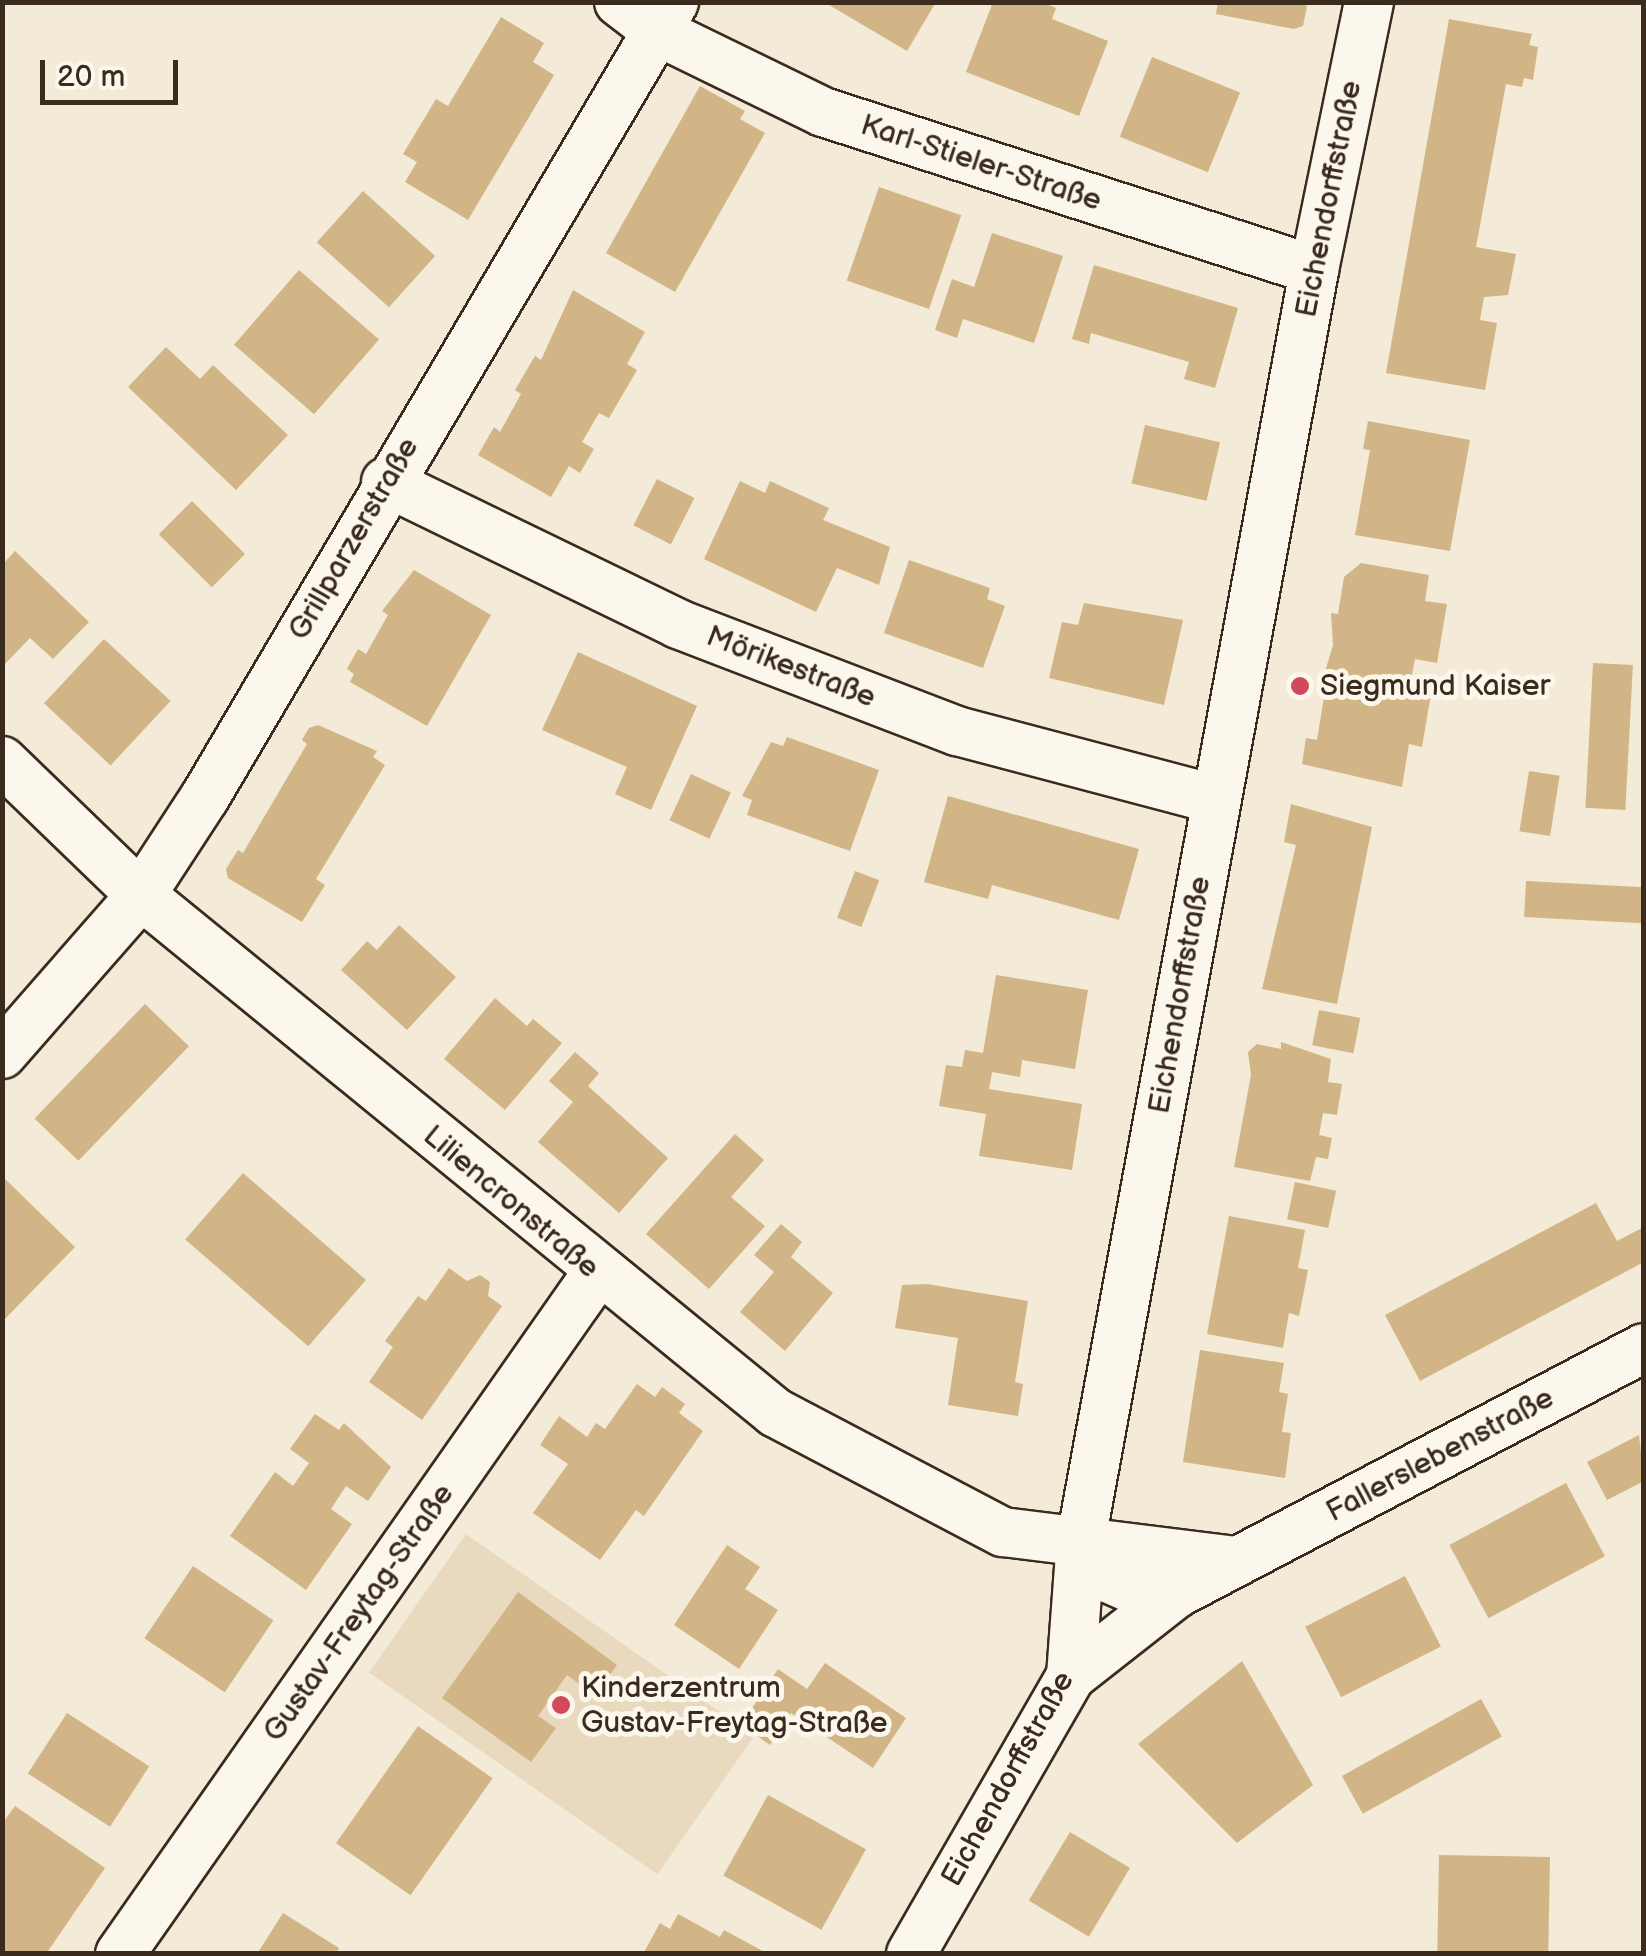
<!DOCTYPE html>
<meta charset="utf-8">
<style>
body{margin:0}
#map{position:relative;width:1646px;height:1956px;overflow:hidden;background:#f3ead8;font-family:"Balsamiq Sans",sans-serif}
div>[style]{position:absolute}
.built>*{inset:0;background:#e9dabf;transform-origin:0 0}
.building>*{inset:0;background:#d1b586;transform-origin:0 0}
.roads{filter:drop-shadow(2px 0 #3b2a1e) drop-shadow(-2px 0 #3b2a1e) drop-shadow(0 2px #3b2a1e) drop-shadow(0 -2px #3b2a1e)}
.minor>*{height:48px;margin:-24px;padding:0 24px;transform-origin:24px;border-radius:24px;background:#fbf7ec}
.dots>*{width:28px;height:28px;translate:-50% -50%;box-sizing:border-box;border:5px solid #fbf7ec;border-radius:50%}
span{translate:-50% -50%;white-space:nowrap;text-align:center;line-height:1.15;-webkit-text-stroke:10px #fbf7ec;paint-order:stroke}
.street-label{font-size:30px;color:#3b2a1e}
.poi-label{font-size:30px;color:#3b2a1e}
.left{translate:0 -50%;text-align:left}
.frame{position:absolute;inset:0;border:5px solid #3b2a1e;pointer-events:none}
.scale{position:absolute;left:40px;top:60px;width:138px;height:45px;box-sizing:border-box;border:5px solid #3b2a1e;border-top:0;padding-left:12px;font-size:30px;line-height:35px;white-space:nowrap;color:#3b2a1e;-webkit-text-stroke:8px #fbf7ec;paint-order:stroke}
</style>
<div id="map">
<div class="built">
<div style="left:466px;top:1534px;width:352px;height:169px;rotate:35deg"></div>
</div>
<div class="building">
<div style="clip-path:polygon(824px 2px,936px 2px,907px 51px)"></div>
<div style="clip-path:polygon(993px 2px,1042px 2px,1056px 8px,1052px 19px,1108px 41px,1079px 116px,966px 72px)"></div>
<div style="clip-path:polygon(1218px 2px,1299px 2px,1307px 6px,1303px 26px,1294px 29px,1216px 14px)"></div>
<div style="clip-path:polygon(501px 17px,544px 43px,533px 62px,554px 75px,468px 220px,405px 182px,417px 162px,403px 154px,436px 99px,448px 106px)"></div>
<div style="clip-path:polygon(1449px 19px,1532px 34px,1529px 45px,1538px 47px,1533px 80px,1524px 78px,1522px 87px,1506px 84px,1476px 247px,1516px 254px,1508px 295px,1484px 297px,1480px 320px,1497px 323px,1485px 390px,1386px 373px)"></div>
<div style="left:1152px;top:57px;width:95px;height:86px;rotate:22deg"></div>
<div style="clip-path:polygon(700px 86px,745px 111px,740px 119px,765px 133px,675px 292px,606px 253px)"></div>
<div style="left:879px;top:187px;width:87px;height:99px;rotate:19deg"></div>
<div style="left:363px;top:191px;width:97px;height:69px;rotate:42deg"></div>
<div style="clip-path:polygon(992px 233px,1063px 256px,1034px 343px,963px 319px,957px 338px,935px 330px,952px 279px,974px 287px)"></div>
<div style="clip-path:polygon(1094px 265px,1238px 308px,1215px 388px,1184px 379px,1189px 362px,1091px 333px,1089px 344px,1072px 339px)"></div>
<div style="left:299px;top:270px;width:106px;height:99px;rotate:41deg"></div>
<div style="clip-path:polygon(573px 290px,645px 332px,627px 364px,637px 370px,609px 418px,599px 413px,582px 442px,594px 449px,580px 473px,569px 466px,551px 497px,478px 455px,494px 427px,500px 432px,521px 394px,515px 390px,535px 356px,541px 360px)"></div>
<div style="clip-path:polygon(166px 347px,200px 379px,213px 365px,288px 435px,236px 490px,128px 387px)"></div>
<div style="clip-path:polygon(1368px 421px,1470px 440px,1450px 551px,1355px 535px,1370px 450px,1363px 449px)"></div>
<div style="left:1145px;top:425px;width:77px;height:60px;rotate:13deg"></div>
<div style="left:657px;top:479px;width:42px;height:52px;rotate:27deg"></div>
<div style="clip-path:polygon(740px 481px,765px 493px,770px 481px,829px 508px,823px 520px,890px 547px,879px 585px,837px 568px,816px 612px,704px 559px)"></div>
<div style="left:192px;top:501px;width:75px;height:47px;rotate:45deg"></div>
<div style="clip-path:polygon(15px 551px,89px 622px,53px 659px,30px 638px,2px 667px,2px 565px)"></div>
<div style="clip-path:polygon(909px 560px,990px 588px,987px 599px,1005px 606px,983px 668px,884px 633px)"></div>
<div style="clip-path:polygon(1361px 563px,1429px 575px,1425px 601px,1447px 604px,1437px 663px,1415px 659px,1410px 685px,1432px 688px,1422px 747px,1409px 744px,1402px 787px,1302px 764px,1306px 738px,1317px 740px,1324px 697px,1318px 695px,1333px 645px,1331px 613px,1338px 614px,1344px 577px)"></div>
<div style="clip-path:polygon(414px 570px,491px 615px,427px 726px,350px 682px,354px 674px,347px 669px,358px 649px,366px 654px,388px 615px,382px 611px)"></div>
<div style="clip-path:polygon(1084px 603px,1183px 620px,1164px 705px,1049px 678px,1062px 622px,1078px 625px)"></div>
<div style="left:104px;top:639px;width:91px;height:88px;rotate:43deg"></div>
<div style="clip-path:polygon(578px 652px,697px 706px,651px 810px,615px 794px,627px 767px,542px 730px)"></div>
<div style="left:1593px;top:663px;width:40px;height:145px;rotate:3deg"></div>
<div style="clip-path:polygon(318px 725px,377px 751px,373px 757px,385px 765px,316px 879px,325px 885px,302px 922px,228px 878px,226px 869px,238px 850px,243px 853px,307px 744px,302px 740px,309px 728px)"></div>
<div style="clip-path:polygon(787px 737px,879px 770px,850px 851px,747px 815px,752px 800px,742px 796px,771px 742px,783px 746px)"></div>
<div style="left:1529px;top:771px;width:31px;height:61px;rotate:9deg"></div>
<div style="left:691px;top:774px;width:44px;height:51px;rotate:25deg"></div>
<div style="clip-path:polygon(948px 796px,1139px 849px,1119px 920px,992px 885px,988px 899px,924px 882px)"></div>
<div style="clip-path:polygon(1291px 804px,1372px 827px,1337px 1004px,1262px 989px,1296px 845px,1284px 842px)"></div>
<div style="left:855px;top:871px;width:26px;height:50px;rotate:21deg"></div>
<div style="left:1526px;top:881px;width:118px;height:36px;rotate:3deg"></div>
<div style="clip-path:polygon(399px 925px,456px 977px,407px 1030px,341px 970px,367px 941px,377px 950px)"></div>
<div style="clip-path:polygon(996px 975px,1088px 990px,1075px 1069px,1022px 1060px,1020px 1077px,992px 1072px,989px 1089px,1082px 1104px,1072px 1170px,979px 1156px,986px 1114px,939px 1106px,946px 1065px,962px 1067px,965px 1050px,983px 1053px)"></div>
<div style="clip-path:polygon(495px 998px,527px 1026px,533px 1019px,562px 1043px,505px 1110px,444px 1059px)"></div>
<div style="left:145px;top:1004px;width:61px;height:159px;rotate:44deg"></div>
<div style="left:1319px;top:1010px;width:42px;height:36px;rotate:11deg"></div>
<div style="clip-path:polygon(1281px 1042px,1331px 1059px,1328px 1082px,1342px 1084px,1337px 1115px,1323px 1113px,1319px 1135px,1332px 1138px,1328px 1159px,1316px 1157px,1310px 1181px,1234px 1167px,1251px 1075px,1248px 1052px,1257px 1044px,1281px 1049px)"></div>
<div style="clip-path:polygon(575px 1052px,599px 1073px,588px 1086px,668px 1158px,619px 1213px,538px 1142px,573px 1102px,549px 1081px)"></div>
<div style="clip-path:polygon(735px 1134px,764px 1160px,731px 1197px,765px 1226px,709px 1289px,646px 1234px)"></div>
<div style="left:243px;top:1173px;width:163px;height:88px;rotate:41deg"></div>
<div style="clip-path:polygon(2px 1176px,75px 1247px,2px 1322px)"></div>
<div style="left:1295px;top:1182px;width:42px;height:38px;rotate:12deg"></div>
<div style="clip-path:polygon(1596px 1203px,1617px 1241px,1644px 1227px,1644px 1262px,1420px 1381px,1385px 1315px)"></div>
<div style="clip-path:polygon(1229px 1216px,1305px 1230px,1298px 1268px,1308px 1270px,1304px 1291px,1299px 1316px,1289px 1313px,1283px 1348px,1207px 1334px)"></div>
<div style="clip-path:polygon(781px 1224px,802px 1242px,791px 1257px,833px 1293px,785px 1351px,740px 1312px,774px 1272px,754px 1255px)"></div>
<div style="clip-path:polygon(449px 1268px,467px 1281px,480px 1275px,490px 1282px,488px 1296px,502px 1306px,422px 1420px,369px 1382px,393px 1347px,385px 1341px,418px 1296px,426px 1301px)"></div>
<div style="clip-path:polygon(927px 1284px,1028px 1301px,1015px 1382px,1023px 1384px,1018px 1416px,948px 1405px,958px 1338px,895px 1328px,902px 1285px)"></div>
<div style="clip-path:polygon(1200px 1350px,1284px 1363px,1279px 1392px,1288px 1394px,1282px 1432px,1291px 1433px,1285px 1478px,1183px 1462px)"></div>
<div style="clip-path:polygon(637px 1384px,655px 1397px,662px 1387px,685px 1404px,679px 1413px,703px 1431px,644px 1516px,636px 1510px,600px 1560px,533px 1513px,568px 1464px,540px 1445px,559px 1416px,587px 1437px,596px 1423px,605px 1429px)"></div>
<div style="clip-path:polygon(315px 1414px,339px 1430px,344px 1423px,391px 1467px,368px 1501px,346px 1486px,331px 1509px,352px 1524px,306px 1590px,230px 1536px,275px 1472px,293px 1486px,309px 1463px,290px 1449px)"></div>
<div style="clip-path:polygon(1639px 1435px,1644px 1481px,1607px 1500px,1587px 1462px)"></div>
<div style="left:1566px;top:1483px;width:83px;height:132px;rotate:62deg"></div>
<div style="clip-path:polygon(727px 1545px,760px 1567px,745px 1589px,778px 1610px,739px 1669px,674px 1625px)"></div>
<div style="left:193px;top:1566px;width:97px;height:87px;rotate:34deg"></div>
<div style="left:1405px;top:1576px;width:79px;height:112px;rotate:63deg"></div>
<div style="clip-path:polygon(518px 1592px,617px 1665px,595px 1695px,567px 1675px,538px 1716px,556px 1728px,531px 1762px,442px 1698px)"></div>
<div style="clip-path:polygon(1242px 1661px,1313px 1785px,1237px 1843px,1138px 1744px)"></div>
<div style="clip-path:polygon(825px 1663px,906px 1718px,873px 1768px,791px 1713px,770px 1745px,741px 1725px,778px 1669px,807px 1689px)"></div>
<div style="left:1481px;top:1699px;width:43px;height:159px;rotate:61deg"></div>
<div style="left:67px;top:1713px;width:98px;height:72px;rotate:33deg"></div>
<div style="left:418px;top:1726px;width:91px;height:143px;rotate:35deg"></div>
<div style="left:768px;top:1795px;width:112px;height:92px;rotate:29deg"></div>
<div style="clip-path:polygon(15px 1806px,105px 1868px,46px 1954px,2px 1954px,2px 1824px)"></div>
<div style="left:1070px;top:1832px;width:70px;height:80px;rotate:31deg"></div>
<div style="left:1439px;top:1855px;width:111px;height:99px;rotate:1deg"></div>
<div style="clip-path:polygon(283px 1913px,339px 1948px,336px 1954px,257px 1954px)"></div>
<div style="clip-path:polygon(678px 1914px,720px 1937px,724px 1930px,768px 1954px,643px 1954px,660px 1923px,670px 1929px)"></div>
</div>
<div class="roads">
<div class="minor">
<div style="left:619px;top:2px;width:48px;rotate:37.3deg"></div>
<div style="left:657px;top:31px;width:185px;rotate:26deg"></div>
<div style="left:823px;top:112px;width:516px;rotate:17.84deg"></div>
<div style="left:386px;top:482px;width:325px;rotate:25.9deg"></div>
<div style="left:678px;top:624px;width:299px;rotate:21deg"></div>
<div style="left:957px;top:731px;width:267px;rotate:14.8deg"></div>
<div style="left:2px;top:761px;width:193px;rotate:44deg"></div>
<div style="left:141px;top:895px;width:819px;rotate:39.21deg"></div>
<div style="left:776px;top:1413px;width:256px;rotate:27.7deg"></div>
<div style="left:1003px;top:1532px;width:235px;rotate:7.1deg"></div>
<div style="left:2px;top:1054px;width:211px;rotate:-48.8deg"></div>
<div style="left:141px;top:895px;width:117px;rotate:-56.9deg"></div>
<div style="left:205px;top:797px;width:923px;rotate:-59.46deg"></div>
<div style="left:1081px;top:1540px;width:47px;rotate:54.6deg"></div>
<div style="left:1108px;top:1578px;width:34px;rotate:24deg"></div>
<div style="left:1139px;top:1592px;width:38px;rotate:2deg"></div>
<div style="left:1177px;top:1593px;width:527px;rotate:-27.68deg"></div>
<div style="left:1071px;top:1676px;width:135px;rotate:-38.1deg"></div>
<div style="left:120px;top:1954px;width:831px;rotate:-54.99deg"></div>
<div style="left:911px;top:1954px;width:321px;rotate:-60.1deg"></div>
<div style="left:1071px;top:1676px;width:136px;rotate:-85.8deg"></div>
<div style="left:1081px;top:1540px;width:1291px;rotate:-79.6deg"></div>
<div style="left:1314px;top:270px;width:274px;rotate:-78.4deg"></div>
</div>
</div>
<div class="dots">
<div style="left:1300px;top:686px;background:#d1495b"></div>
<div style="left:561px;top:1705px;background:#d1495b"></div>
</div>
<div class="street-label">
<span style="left:981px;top:163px;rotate:18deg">Karl-Stieler-Straße</span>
<span style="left:1329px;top:199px;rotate:-79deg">Eichendorffstraße</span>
<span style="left:354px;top:539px;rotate:-60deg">Grillparzerstraße</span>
<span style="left:791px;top:667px;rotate:21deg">Mörikestraße</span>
<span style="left:1180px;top:995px;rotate:-80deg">Eichendorffstraße</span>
<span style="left:511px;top:1202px;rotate:40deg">Liliencronstraße</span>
<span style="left:1440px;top:1455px;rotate:-28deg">Fallerslebenstraße</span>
<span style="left:359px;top:1613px;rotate:-55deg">Gustav-Freytag-Straße</span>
<span style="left:1008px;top:1779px;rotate:-61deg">Eichendorffstraße</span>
</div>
<div class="poi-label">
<span class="left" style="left:1320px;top:686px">Siegmund Kaiser</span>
<span class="left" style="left:581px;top:1705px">Kinderzentrum<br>Gustav-Freytag-Straße</span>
</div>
<div class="frame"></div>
<div class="scale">20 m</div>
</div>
